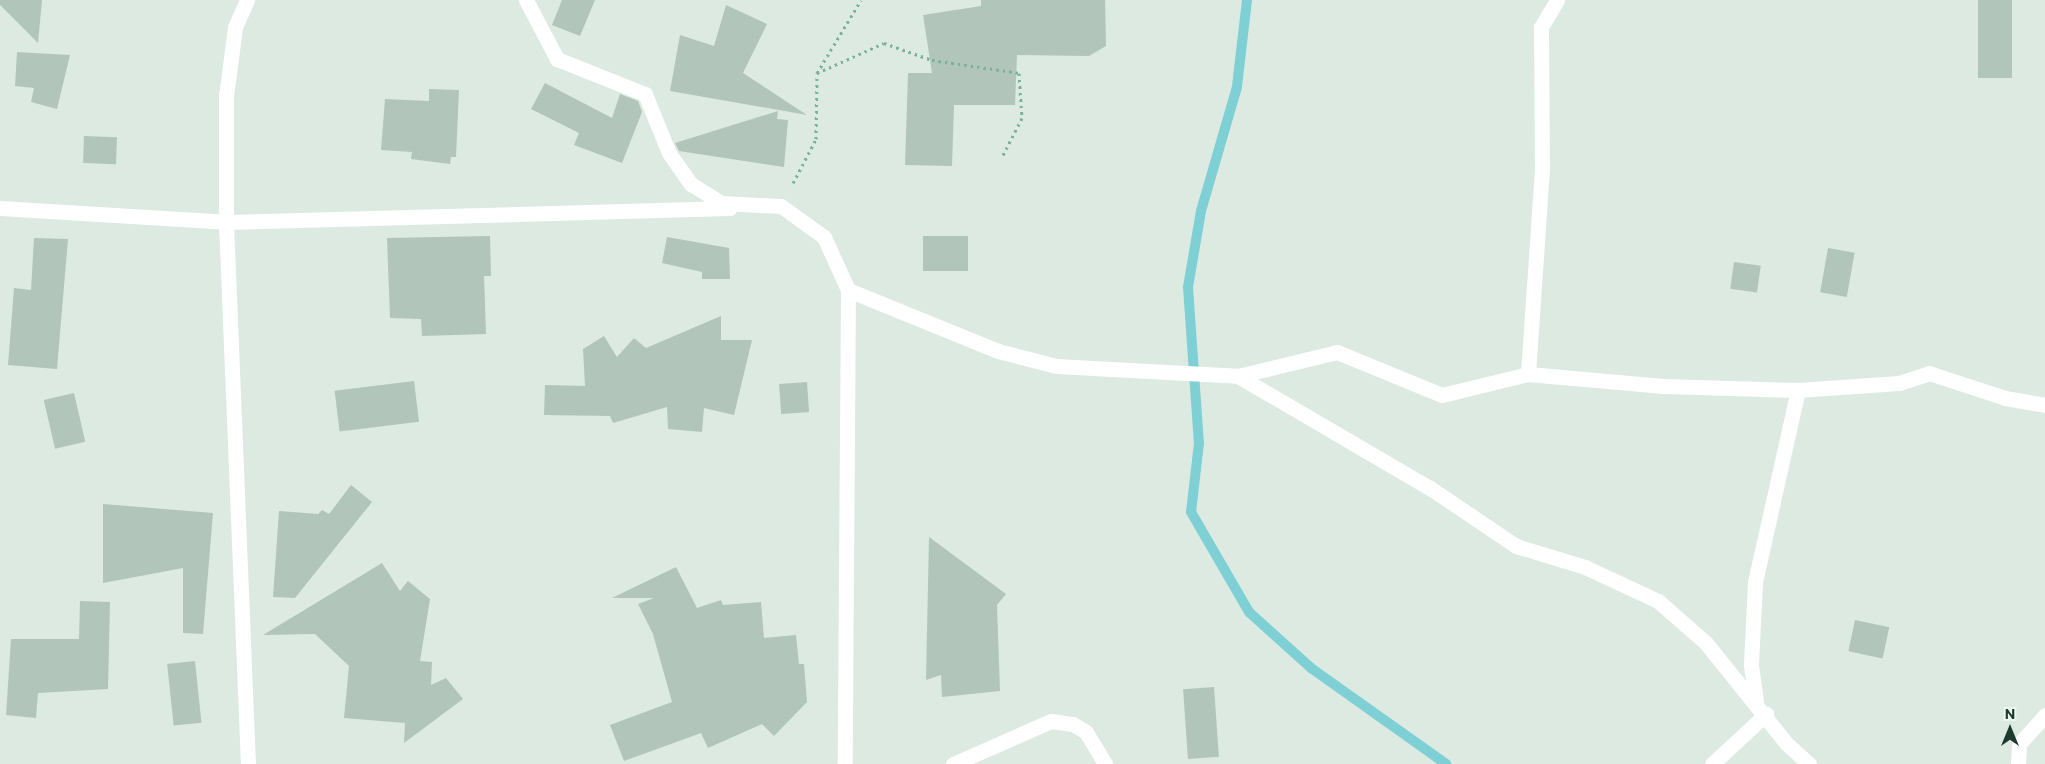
<!DOCTYPE html>
<style>
body{margin:0}
#map{position:relative;width:2045px;height:764px;overflow:hidden;background:#dceae2;font-family:Commissioner,sans-serif}
div>[style]{position:absolute}
.stream>*{height:10px;margin:-5px;padding:0 5px;transform-origin:5px;border-radius:5px;background:#7ed0d5}
.building>*{inset:0;background:#b1c5bb;transform-origin:0 0}
.path>*{height:3px;margin-top:-1.5px;transform-origin:0;background:repeating-linear-gradient(90deg,#79b19a 0 2.5px,transparent 0 6.5px)}
.street>*{height:15px;margin:-7.5px;padding:0 7.5px;transform-origin:7.5px;border-radius:7.5px;background:#fff}
span{translate:-50% -50%;white-space:nowrap;text-align:center;line-height:1.15;-webkit-text-stroke:4.5px #ecf7f0;paint-order:stroke}
.north{position:absolute;left:1985px;top:704px;width:50px;height:50px;-webkit-text-stroke:4px #ecf7f0;paint-order:stroke;rotate:0deg;font-size:14px;font-weight:700;line-height:20px;text-align:center;color:#1d3a2f}
.north::after{content:'';display:block;margin:auto;width:18px;height:22px;background:#1d3a2f;clip-path:polygon(50% 0,100% 100%,50% 72%,0 100%)}
</style>
<div id="map">
<div class="stream">
<div style="left:1247px;top:0;width:88px;rotate:96.6deg"></div>
<div style="left:1237px;top:87px;width:129px;rotate:106.2deg"></div>
<div style="left:1201px;top:211px;width:77px;rotate:99.7deg"></div>
<div style="left:1188px;top:287px;width:156px;rotate:86deg"></div>
<div style="left:1199px;top:443px;width:69px;rotate:96.6deg"></div>
<div style="left:1191px;top:512px;width:116px;rotate:59.9deg"></div>
<div style="left:1249px;top:612px;width:84px;rotate:42.1deg"></div>
<div style="left:1311px;top:668px;width:166px;rotate:35.4deg"></div>
</div>
<div class="building">
<div style="clip-path:polygon(0 0,42px 0,38px 43px,0 5px)"></div>
<div style="clip-path:polygon(562px 0,595px 0,580px 36px,552px 25px)"></div>
<div style="clip-path:polygon(981px 0,1105px 0,1106px 46px,1089px 56px,1017px 55px,1015px 105px,954px 105px,952px 166px,905px 165px,908px 73px,932px 73px,923px 15px,981px 6px)"></div>
<div style="left:1978px;top:0;width:34px;height:78px"></div>
<div style="clip-path:polygon(726px 5px,767px 24px,743px 73px,807px 115px,670px 91px,680px 35px,714px 46px)"></div>
<div style="clip-path:polygon(17px 52px,70px 55px,57px 109px,31px 102px,34px 88px,15px 86px)"></div>
<div style="clip-path:polygon(545px 83px,612px 118px,620px 94px,638px 101px,642px 112px,622px 163px,574px 145px,579px 133px,531px 109px)"></div>
<div style="clip-path:polygon(429px 89px,459px 90px,456px 157px,451px 157px,450px 164px,411px 159px,412px 152px,381px 150px,385px 99px,429px 101px)"></div>
<div style="clip-path:polygon(778px 111px,777px 119px,788px 120px,784px 167px,679px 151px,675px 143px)"></div>
<div style="left:84px;top:136px;width:33px;height:27px;rotate:2deg"></div>
<div style="clip-path:polygon(490px 236px,491px 276px,484px 276px,486px 334px,422px 336px,421px 319px,390px 318px,387px 238px)"></div>
<div style="left:968px;top:236px;width:35px;height:45px;rotate:90deg"></div>
<div style="clip-path:polygon(667px 237px,729px 248px,730px 279px,702px 279px,702px 272px,662px 263px)"></div>
<div style="clip-path:polygon(34px 238px,68px 239px,57px 369px,8px 365px,14px 288px,31px 290px)"></div>
<div style="left:1828px;top:248px;width:27px;height:45px;rotate:10deg"></div>
<div style="left:1734px;top:262px;width:27px;height:27px;rotate:8deg"></div>
<div style="clip-path:polygon(721px 316px,721px 340px,752px 340px,734px 415px,704px 408px,702px 432px,668px 429px,667px 407px,613px 423px,610px 416px,544px 415px,545px 385px,585px 386px,583px 349px,604px 336px,617px 357px,634px 338px,646px 348px)"></div>
<div style="left:414px;top:381px;width:41px;height:80px;rotate:83deg"></div>
<div style="left:807px;top:382px;width:30px;height:28px;rotate:86deg"></div>
<div style="left:74px;top:393px;width:50px;height:31px;rotate:77deg"></div>
<div style="clip-path:polygon(351px 485px,372px 502px,295px 598px,273px 597px,279px 511px,318px 514px,322px 510px,329px 514px)"></div>
<div style="clip-path:polygon(103px 504px,213px 513px,203px 634px,183px 633px,183px 568px,103px 583px)"></div>
<div style="clip-path:polygon(929px 537px,1006px 594px,997px 605px,1000px 691px,942px 697px,941px 675px,926px 680px)"></div>
<div style="clip-path:polygon(382px 563px,400px 591px,408px 581px,430px 599px,420px 661px,432px 662px,431px 685px,446px 678px,463px 699px,404px 743px,405px 723px,344px 718px,349px 666px,315px 634px,263px 635px)"></div>
<div style="clip-path:polygon(676px 567px,697px 608px,721px 600px,723px 605px,761px 602px,764px 638px,796px 635px,799px 664px,804px 664px,807px 702px,774px 736px,762px 724px,708px 748px,701px 733px,624px 761px,610px 725px,672px 702px,653px 634px,638px 604px,654px 598px,612px 598px)"></div>
<div style="clip-path:polygon(80px 601px,110px 602px,108px 689px,38px 693px,36px 718px,6px 715px,11px 639px,79px 639px)"></div>
<div style="left:1855px;top:620px;width:35px;height:32px;rotate:12deg"></div>
<div style="left:195px;top:661px;width:62px;height:28px;rotate:84deg"></div>
<div style="left:1214px;top:687px;width:70px;height:31px;rotate:86deg"></div>
</div>
<div class="path">
<div style="left:817px;top:73px;width:73px;rotate:-24.1deg"></div>
<div style="left:884px;top:43px;width:51px;rotate:19.5deg"></div>
<div style="left:932px;top:60px;width:88px;rotate:8.5deg"></div>
<div style="left:1019px;top:73px;width:45px;rotate:86.2deg"></div>
<div style="left:1022px;top:118px;width:42px;rotate:117.2deg"></div>
<div style="left:793px;top:183px;width:50px;rotate:-62.4deg"></div>
<div style="left:816px;top:139px;width:66px;rotate:-89.1deg"></div>
<div style="left:817px;top:73px;width:85px;rotate:-58.9deg"></div>
</div>
<div class="street">
<div style="left:247px;top:0;width:30px;rotate:114deg"></div>
<div style="left:235px;top:27px;width:70px;rotate:97.4deg"></div>
<div style="left:226px;top:96px;width:126px;rotate:90deg"></div>
<div style="left:226px;top:222px;width:542px;rotate:87.68deg"></div>
<div style="left:526px;top:0;width:67px;rotate:62.3deg"></div>
<div style="left:557px;top:59px;width:95px;rotate:21.7deg"></div>
<div style="left:645px;top:94px;width:64px;rotate:67.9deg"></div>
<div style="left:669px;top:153px;width:38px;rotate:55deg"></div>
<div style="left:691px;top:184px;width:36px;rotate:32deg"></div>
<div style="left:721px;top:203px;width:60px;rotate:2.9deg"></div>
<div style="left:781px;top:206px;width:53px;rotate:35.8deg"></div>
<div style="left:824px;top:237px;width:58px;rotate:65.6deg"></div>
<div style="left:848px;top:290px;width:474px;rotate:90.4deg"></div>
<div style="left:0;top:208px;width:226px;rotate:3.5deg"></div>
<div style="left:226px;top:222px;width:504px;rotate:-1.59deg"></div>
<div style="left:848px;top:290px;width:162px;rotate:22.1deg"></div>
<div style="left:998px;top:351px;width:60px;rotate:14.5deg"></div>
<div style="left:1056px;top:366px;width:182px;rotate:3.1deg"></div>
<div style="left:1238px;top:376px;width:222px;rotate:30.3deg"></div>
<div style="left:1430px;top:488px;width:104px;rotate:34deg"></div>
<div style="left:1516px;top:546px;width:72px;rotate:16.9deg"></div>
<div style="left:1585px;top:567px;width:81px;rotate:25deg"></div>
<div style="left:1658px;top:601px;width:64px;rotate:41.2deg"></div>
<div style="left:1706px;top:643px;width:129px;rotate:51.3deg"></div>
<div style="left:1787px;top:744px;width:30px;rotate:42deg"></div>
<div style="left:1528px;top:374px;width:204px;rotate:-86.1deg"></div>
<div style="left:1542px;top:170px;width:143px;rotate:-90.4deg"></div>
<div style="left:1541px;top:27px;width:31px;rotate:-59deg"></div>
<div style="left:1238px;top:376px;width:102px;rotate:-13.6deg"></div>
<div style="left:1337px;top:352px;width:113px;rotate:22.3deg"></div>
<div style="left:1442px;top:395px;width:89px;rotate:-13.7deg"></div>
<div style="left:1528px;top:374px;width:136px;rotate:5.1deg"></div>
<div style="left:1663px;top:386px;width:135px;rotate:1.7deg"></div>
<div style="left:1798px;top:390px;width:101px;rotate:-4deg"></div>
<div style="left:1899px;top:383px;width:32px;rotate:-18deg"></div>
<div style="left:1929px;top:373px;width:80px;rotate:18.2deg"></div>
<div style="left:2005px;top:398px;width:41px;rotate:9.9deg"></div>
<div style="left:1756px;top:701px;width:37px;rotate:-98deg"></div>
<div style="left:1751px;top:664px;width:82px;rotate:-87.2deg"></div>
<div style="left:1755px;top:582px;width:197px;rotate:-77.4deg"></div>
<div style="left:953px;top:764px;width:107px;rotate:-23.7deg"></div>
<div style="left:1051px;top:721px;width:22px;rotate:8deg"></div>
<div style="left:1073px;top:724px;width:15px;rotate:32deg"></div>
<div style="left:1086px;top:732px;width:37px;rotate:59deg"></div>
<div style="left:1712px;top:764px;width:74px;rotate:-42.8deg"></div>
<div style="left:2018px;top:764px;width:20px;rotate:-87deg"></div>
<div style="left:2019px;top:744px;width:39px;rotate:-48deg"></div>
</div>
<div class="north">N</div>
</div>
